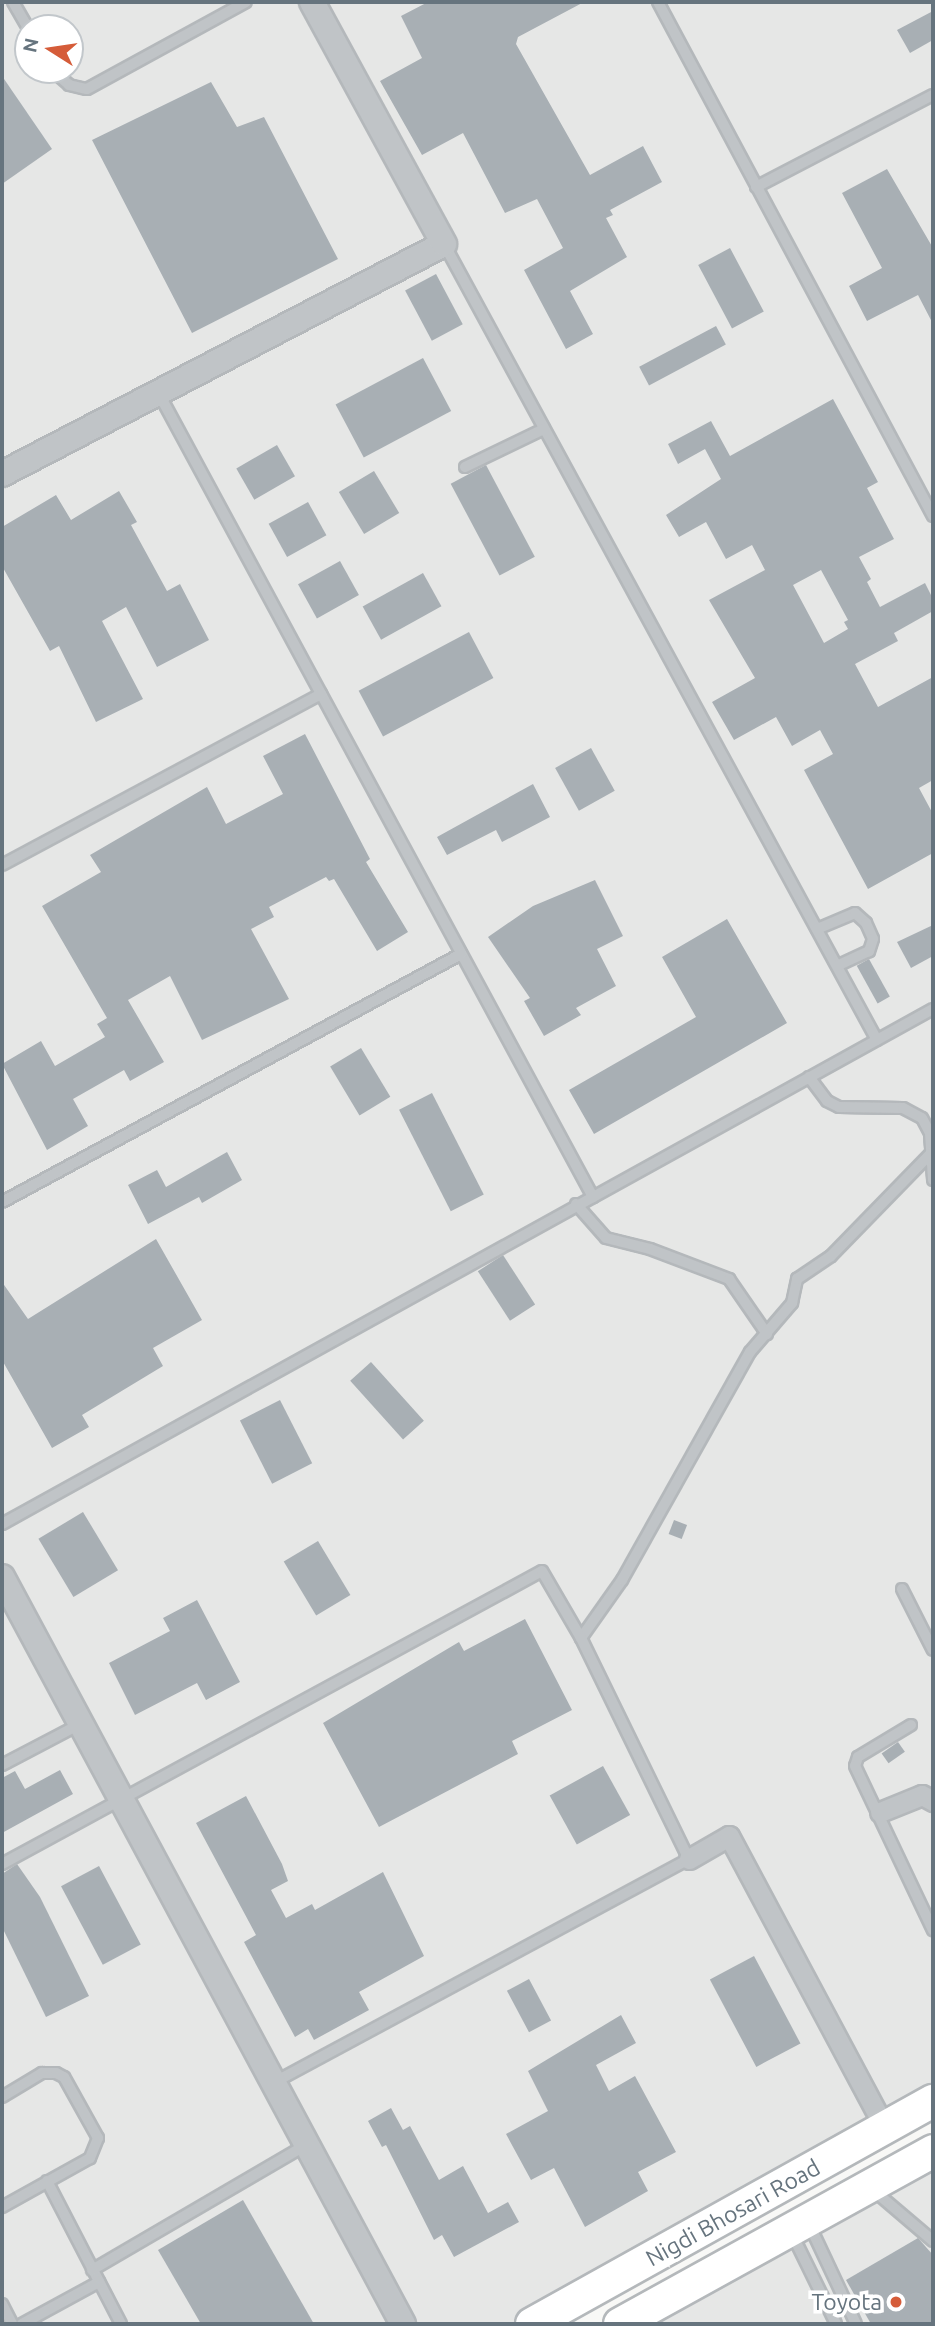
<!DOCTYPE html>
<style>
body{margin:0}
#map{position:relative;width:935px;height:2326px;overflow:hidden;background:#f8f8f6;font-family:Ubuntu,sans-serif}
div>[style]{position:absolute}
.built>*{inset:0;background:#e6e7e6}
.building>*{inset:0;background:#a8afb4;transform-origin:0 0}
.roads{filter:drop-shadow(2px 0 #b4b8bb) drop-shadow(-2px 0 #b4b8bb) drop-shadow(0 2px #b4b8bb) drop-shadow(0 -2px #b4b8bb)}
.service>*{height:10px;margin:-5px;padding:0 5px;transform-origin:5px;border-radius:5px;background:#c0c4c7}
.minor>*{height:19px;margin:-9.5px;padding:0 9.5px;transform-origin:9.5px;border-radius:9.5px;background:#c0c4c7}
.tertiary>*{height:24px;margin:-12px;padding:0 12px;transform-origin:12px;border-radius:12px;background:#c0c4c7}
.primary>*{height:32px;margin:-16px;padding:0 16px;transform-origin:16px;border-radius:16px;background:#fff}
.dots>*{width:19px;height:19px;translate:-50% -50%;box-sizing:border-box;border:4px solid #fff;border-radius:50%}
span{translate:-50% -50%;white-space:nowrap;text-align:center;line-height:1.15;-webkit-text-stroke:7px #fff;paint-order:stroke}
.street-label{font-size:23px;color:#66747e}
.poi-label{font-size:23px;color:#66747e}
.right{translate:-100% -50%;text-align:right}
.frame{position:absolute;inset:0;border:4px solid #66747e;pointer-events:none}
.north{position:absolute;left:14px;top:14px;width:70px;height:70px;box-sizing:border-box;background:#fff;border:2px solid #c2c7cb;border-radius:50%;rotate:282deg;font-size:19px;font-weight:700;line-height:28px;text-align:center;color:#66747e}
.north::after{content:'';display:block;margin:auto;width:24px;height:32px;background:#d55c39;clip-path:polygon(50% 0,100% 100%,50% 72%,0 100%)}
</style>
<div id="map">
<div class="built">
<div style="clip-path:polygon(evenodd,2px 2px,933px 2px,933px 2095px,522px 2324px,2px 2324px,2px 2px,28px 28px,70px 28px,70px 70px,28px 70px,28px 28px)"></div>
<div style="clip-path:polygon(933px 2159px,933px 2324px,636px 2324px)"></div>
</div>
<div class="building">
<div style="clip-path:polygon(428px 2px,584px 2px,518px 37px,516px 44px,590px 175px,643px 146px,662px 182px,610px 210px,613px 215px,606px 218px,627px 257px,570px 291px,593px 334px,566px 349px,524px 270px,563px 248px,537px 199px,505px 213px,463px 133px,422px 155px,380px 81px,422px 58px,401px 16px)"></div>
<div style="clip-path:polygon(933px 11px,933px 40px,910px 53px,897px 30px)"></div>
<div style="clip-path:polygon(2px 76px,52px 149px,2px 184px)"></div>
<div style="clip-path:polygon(211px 82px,237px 127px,264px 117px,338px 259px,192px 333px,92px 140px)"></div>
<div style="clip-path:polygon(887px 169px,933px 248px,933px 324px,918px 295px,867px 321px,849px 286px,882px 268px,842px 193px)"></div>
<div style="left:730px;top:248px;width:72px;height:36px;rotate:62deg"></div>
<div style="left:436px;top:274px;width:57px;height:35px;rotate:62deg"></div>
<div style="left:716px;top:326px;width:21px;height:87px;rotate:62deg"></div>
<div style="left:423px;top:358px;width:60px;height:99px;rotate:62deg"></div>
<div style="clip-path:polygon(evenodd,833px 399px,878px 482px,867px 488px,894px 539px,859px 557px,871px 579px,867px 582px,880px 607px,925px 583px,933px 599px,933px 611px,894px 633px,898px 641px,855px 664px,878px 707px,933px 677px,933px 780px,919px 788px,933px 814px,933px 853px,868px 889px,804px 770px,833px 754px,820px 730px,792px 746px,776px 717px,734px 740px,712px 702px,755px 678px,709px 600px,765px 570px,752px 545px,726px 559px,706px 522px,679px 537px,666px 515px,721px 479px,705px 449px,678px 464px,668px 444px,711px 421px,730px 456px,833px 399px,821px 570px,848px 620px,844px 622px,848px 629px,824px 643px,793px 585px,821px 570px)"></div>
<div style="left:277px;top:445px;width:36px;height:47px;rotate:60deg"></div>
<div style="left:486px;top:465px;width:104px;height:40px;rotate:62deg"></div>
<div style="left:374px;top:471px;width:49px;height:41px;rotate:59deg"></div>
<div style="clip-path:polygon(119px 491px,137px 522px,131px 525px,167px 591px,180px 584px,209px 640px,157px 667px,126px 607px,102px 621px,143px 699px,96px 722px,59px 646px,50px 651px,2px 566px,2px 527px,56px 495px,71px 520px)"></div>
<div style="left:308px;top:502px;width:38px;height:45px;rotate:61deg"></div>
<div style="left:340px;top:561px;width:39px;height:48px;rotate:61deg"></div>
<div style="left:423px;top:573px;width:38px;height:69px;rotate:61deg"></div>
<div style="left:469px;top:632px;width:52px;height:125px;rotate:62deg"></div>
<div style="clip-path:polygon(305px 734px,370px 859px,366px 862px,408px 932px,377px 951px,334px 879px,329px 881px,326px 877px,269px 907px,274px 917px,251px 929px,289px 999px,202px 1040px,170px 976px,128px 1000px,164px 1062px,130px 1081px,124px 1070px,73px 1099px,88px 1126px,47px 1150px,2px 1064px,41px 1041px,55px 1066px,105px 1037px,97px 1024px,107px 1018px,42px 906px,101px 872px,90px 855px,207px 787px,226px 824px,283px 794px,263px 756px)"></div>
<div style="left:591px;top:748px;width:49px;height:41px;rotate:61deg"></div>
<div style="clip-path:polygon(533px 784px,550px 817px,502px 842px,496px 830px,447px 855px,437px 837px)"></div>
<div style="clip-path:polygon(595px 880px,623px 936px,597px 949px,616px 986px,576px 1008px,581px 1015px,544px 1036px,524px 1001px,530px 998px,488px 937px,533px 906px)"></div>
<div style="clip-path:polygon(727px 919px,787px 1023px,594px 1134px,569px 1090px,696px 1017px,662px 957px)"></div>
<div style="clip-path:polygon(933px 925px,933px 956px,911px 968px,897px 942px)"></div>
<div style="left:869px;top:959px;width:43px;height:14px;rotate:61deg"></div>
<div style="left:361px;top:1048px;width:57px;height:36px;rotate:59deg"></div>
<div style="left:432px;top:1093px;width:114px;height:37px;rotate:63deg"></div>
<div style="clip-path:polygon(227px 1152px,242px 1180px,202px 1203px,199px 1197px,148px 1224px,128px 1185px,157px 1170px,166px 1187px)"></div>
<div style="clip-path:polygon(156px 1239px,202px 1320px,153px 1348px,163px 1366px,82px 1415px,89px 1427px,52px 1448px,2px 1360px,2px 1282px,28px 1319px)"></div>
<div style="left:503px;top:1255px;width:59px;height:30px;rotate:57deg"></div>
<div style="left:371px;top:1362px;width:79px;height:28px;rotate:48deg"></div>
<div style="left:280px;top:1400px;width:71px;height:45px;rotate:63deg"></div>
<div style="left:83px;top:1512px;width:68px;height:52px;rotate:59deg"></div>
<div style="left:674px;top:1520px;width:14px;height:15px;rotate:21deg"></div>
<div style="left:318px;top:1541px;width:63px;height:40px;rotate:59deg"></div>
<div style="clip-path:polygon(197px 1600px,240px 1682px,206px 1700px,197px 1683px,135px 1715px,109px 1663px,170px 1631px,163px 1618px)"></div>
<div style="clip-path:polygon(525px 1619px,572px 1710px,512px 1741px,518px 1754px,379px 1827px,323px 1723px,459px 1642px,464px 1651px)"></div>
<div style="left:898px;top:1742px;width:12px;height:20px;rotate:55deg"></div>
<div style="left:603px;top:1766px;width:56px;height:61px;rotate:61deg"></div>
<div style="clip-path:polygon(60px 1770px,73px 1794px,2px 1833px,2px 1778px,15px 1771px,25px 1789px)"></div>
<div style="clip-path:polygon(246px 1796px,282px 1864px,288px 1881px,271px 1890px,286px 1918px,312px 1904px,315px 1910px,383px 1872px,424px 1956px,359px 1992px,369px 2010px,314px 2040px,308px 2029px,295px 2037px,244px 1942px,256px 1935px,196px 1823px)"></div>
<div style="clip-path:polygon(17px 1864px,40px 1897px,89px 1996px,46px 2017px,2px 1927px,2px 1874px)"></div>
<div style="left:99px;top:1866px;width:89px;height:43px;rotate:62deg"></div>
<div style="left:754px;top:1956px;width:99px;height:50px;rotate:62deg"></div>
<div style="left:529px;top:1979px;width:47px;height:25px;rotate:62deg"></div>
<div style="clip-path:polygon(621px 2015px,636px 2043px,596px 2065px,609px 2091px,635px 2076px,676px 2152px,638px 2172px,648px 2191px,585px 2227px,554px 2168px,531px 2180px,506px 2134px,548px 2111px,528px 2071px)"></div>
<div style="clip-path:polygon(391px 2108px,403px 2130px,410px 2126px,439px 2180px,463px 2166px,488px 2213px,508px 2202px,519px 2222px,454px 2257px,442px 2235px,434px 2240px,386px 2145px,382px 2147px,368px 2121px)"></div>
<div style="clip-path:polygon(243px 2200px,314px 2324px,201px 2324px,158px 2250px)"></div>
<div style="clip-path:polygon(918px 2238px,933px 2255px,933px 2324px,871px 2324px,846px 2280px)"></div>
</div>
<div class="roads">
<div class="service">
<div style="left:13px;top:2px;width:30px;rotate:60deg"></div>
<div style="left:658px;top:2px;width:583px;rotate:61.85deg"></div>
<div style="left:52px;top:70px;width:23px;rotate:41deg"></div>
<div style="left:69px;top:85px;width:18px;rotate:13deg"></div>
<div style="left:87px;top:89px;width:181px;rotate:-28.7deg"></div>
<div style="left:756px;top:187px;width:199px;rotate:-27.5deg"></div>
<div style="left:444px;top:244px;width:906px;rotate:61.46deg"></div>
<div style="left:159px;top:394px;width:913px;rotate:61.61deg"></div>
<div style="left:465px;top:467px;width:88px;rotate:-25.7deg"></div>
<div style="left:2px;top:865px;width:362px;rotate:-28.2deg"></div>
<div style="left:817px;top:929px;width:41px;rotate:-22.8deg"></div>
<div style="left:855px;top:913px;width:15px;rotate:42deg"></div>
<div style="left:866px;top:923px;width:17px;rotate:66deg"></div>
<div style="left:873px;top:939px;width:13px;rotate:108deg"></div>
<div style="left:869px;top:951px;width:35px;rotate:155deg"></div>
<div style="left:809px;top:1077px;width:30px;rotate:53deg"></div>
<div style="left:827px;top:1101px;width:13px;rotate:27deg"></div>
<div style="left:839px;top:1107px;width:64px;rotate:0.9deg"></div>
<div style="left:903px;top:1108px;width:21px;rotate:28deg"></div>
<div style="left:922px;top:1118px;width:17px;rotate:62deg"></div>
<div style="left:930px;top:1133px;width:47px;rotate:86.3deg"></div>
<div style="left:2px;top:1202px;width:522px;rotate:-28.38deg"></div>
<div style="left:576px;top:1204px;width:45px;rotate:48.6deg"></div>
<div style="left:606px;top:1238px;width:45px;rotate:14deg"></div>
<div style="left:650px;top:1249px;width:85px;rotate:20.8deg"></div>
<div style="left:729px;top:1279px;width:67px;rotate:55.4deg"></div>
<div style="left:2px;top:1524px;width:1064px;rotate:-28.95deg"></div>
<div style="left:902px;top:1589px;width:68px;rotate:63.1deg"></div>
<div style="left:581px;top:1638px;width:71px;rotate:-54.7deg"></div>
<div style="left:622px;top:1580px;width:261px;rotate:-60.7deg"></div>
<div style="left:750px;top:1352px;width:65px;rotate:-49.4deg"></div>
<div style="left:792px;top:1303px;width:25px;rotate:-78deg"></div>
<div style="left:797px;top:1279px;width:41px;rotate:-34.1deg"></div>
<div style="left:831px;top:1256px;width:144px;rotate:-45.8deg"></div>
<div style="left:911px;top:1725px;width:62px;rotate:148.9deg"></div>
<div style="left:858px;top:1757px;width:9px;rotate:108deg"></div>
<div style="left:855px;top:1766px;width:182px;rotate:64.6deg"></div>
<div style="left:2px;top:1765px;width:88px;rotate:-27.7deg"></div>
<div style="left:2px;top:1864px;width:614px;rotate:-28.48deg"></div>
<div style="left:542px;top:1571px;width:78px;rotate:59.8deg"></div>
<div style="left:581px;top:1638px;width:246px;rotate:64deg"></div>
<div style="left:689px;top:1859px;width:471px;rotate:151.7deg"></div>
<div style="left:2px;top:2097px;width:47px;rotate:-31deg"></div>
<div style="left:42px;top:2073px;width:14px"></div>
<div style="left:56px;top:2073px;width:9px;rotate:27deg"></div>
<div style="left:64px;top:2077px;width:70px;rotate:60.9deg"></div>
<div style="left:98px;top:2138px;width:22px;rotate:112deg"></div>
<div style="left:90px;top:2158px;width:101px;rotate:150.9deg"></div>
<div style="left:47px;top:2181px;width:161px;rotate:62.6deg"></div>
<div style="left:872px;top:2189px;width:80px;rotate:40.4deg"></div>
<div style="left:809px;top:2224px;width:110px;rotate:64.8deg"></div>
<div style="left:792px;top:2234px;width:100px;rotate:63.9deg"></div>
<div style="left:92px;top:2270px;width:248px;rotate:-30.3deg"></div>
<div style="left:2px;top:2304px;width:22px;rotate:63deg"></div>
<div style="left:22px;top:2324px;width:88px;rotate:-28.6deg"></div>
</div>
<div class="minor">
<div style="left:880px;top:1812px;width:45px;rotate:-22deg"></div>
<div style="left:922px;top:1795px;width:13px;rotate:29deg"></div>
<div style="left:689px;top:1859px;width:46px;rotate:-29.9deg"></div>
<div style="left:729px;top:1836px;width:331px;rotate:61.9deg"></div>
</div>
<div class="tertiary">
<div style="left:2px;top:474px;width:498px;rotate:-27.5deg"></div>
<div style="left:444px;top:244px;width:276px;rotate:-118.6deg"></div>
<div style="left:2px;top:1577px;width:848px;rotate:61.77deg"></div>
</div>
<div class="primary">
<div style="left:532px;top:2324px;width:459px;rotate:-29.1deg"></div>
<div style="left:620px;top:2324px;width:358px;rotate:-28.9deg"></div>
</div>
</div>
<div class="dots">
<div style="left:896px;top:2302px;background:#d55c39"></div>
</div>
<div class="street-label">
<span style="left:733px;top:2213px;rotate:-29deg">Nigdi Bhosari Road</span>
</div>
<div class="poi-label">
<span class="right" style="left:882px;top:2302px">Toyota</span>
</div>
<div class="frame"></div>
<div class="north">N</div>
</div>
